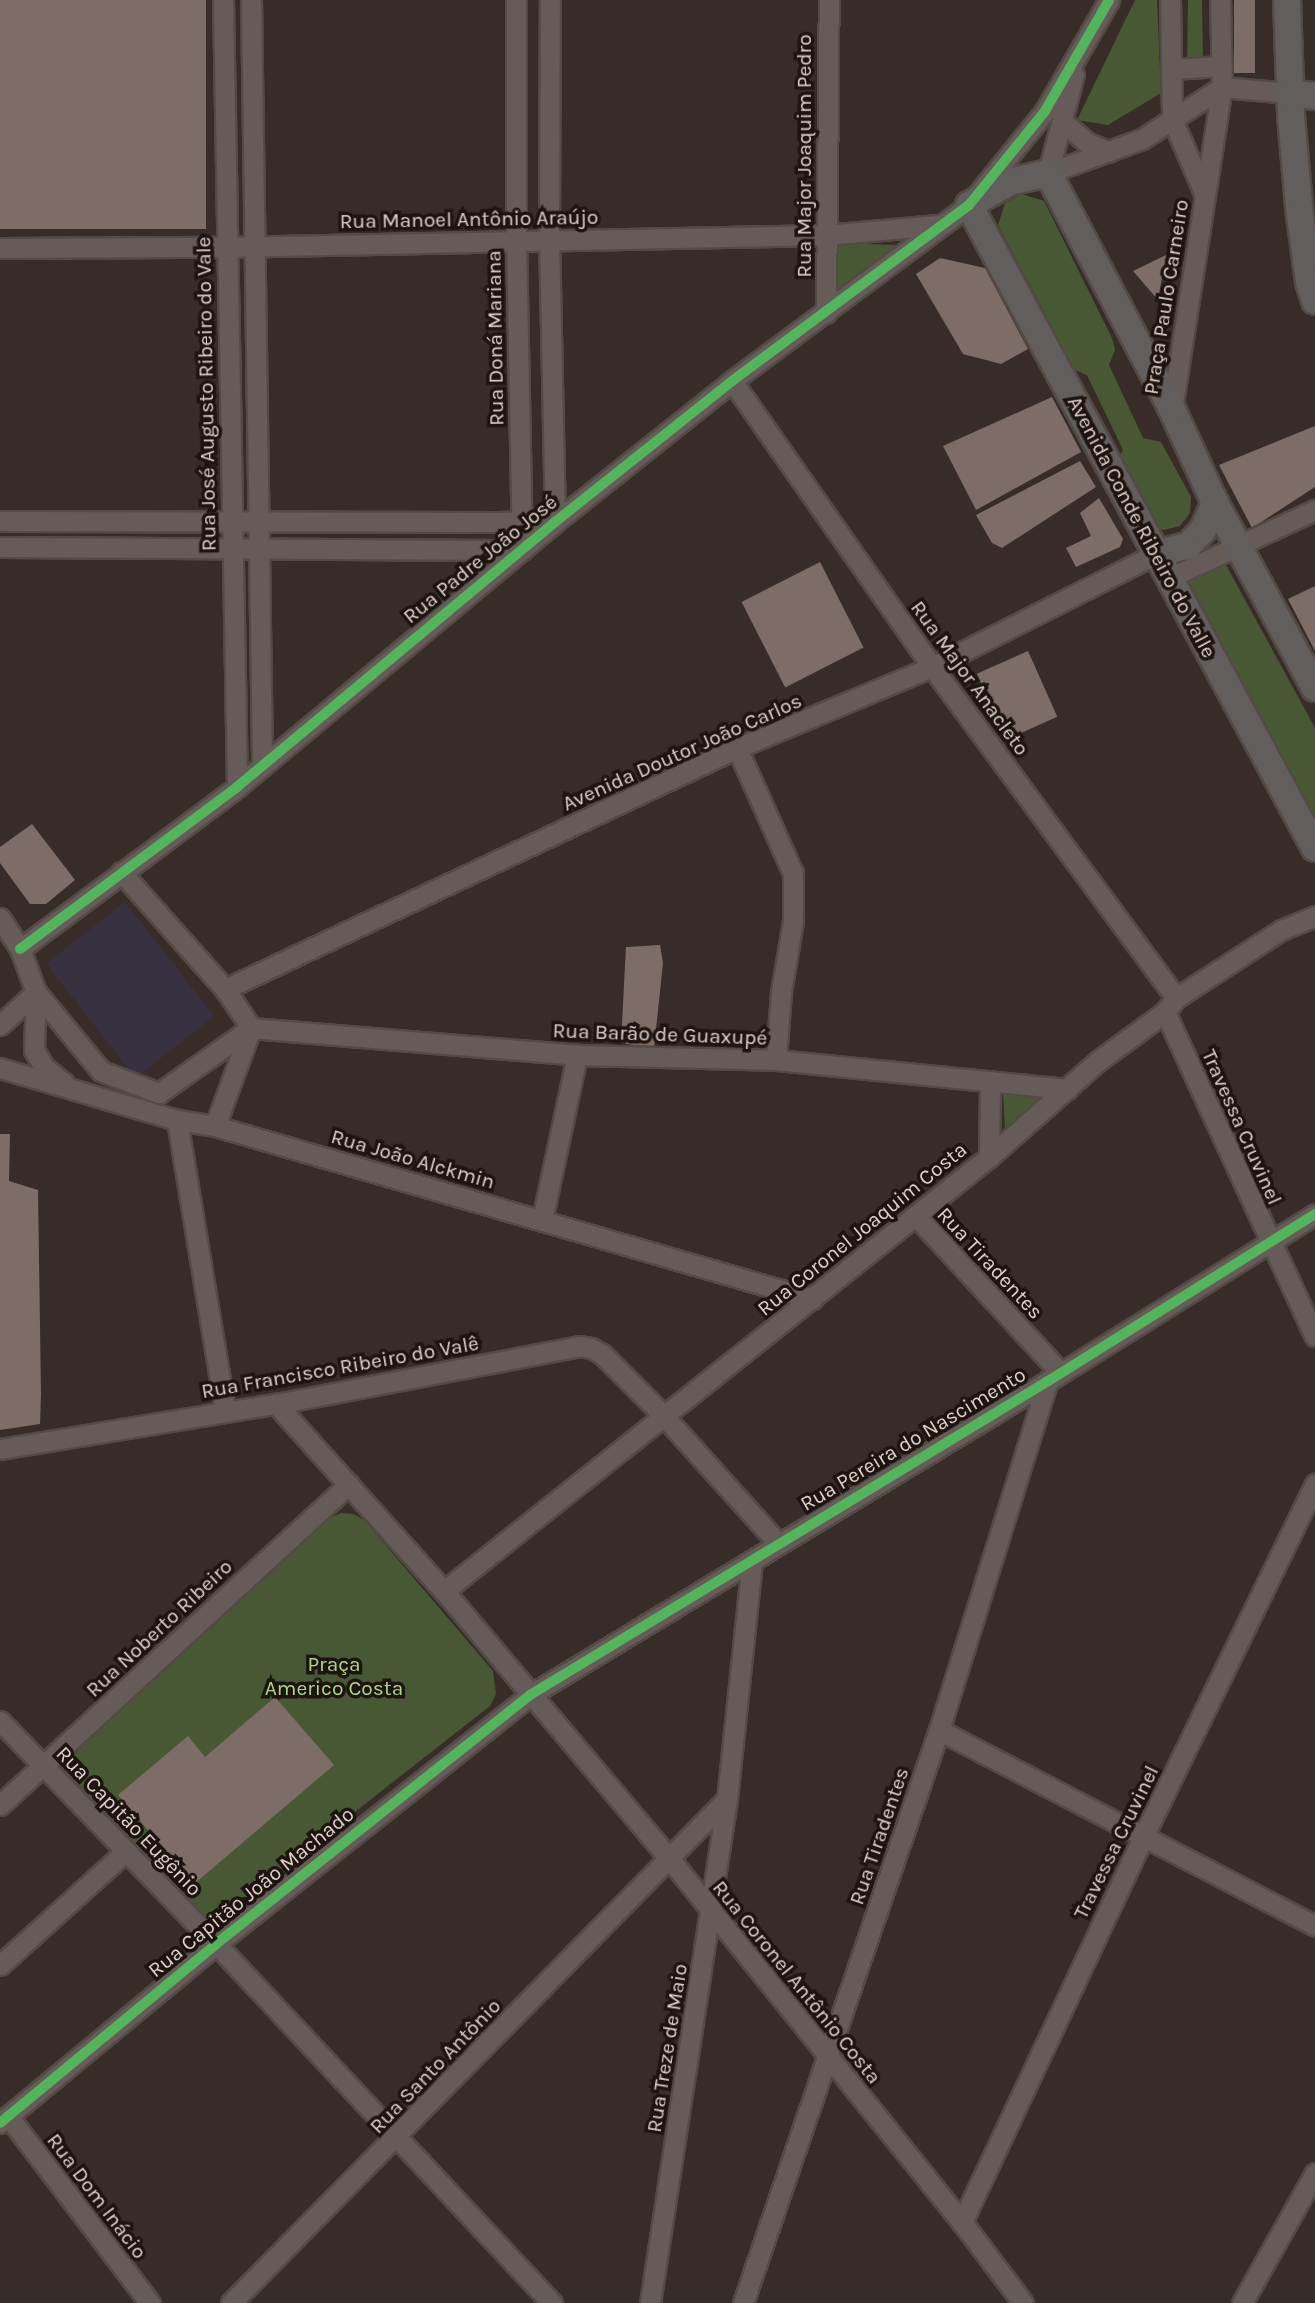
<!DOCTYPE html>
<meta charset="utf-8">
<style>
body{margin:0}
#map{position:relative;width:1315px;height:2303px;overflow:hidden;background:#372c27;font-family:Karla,sans-serif}
div>[style]{position:absolute}
.commercial>*{inset:0;background:#37313f;transform-origin:0 0}
.green>*{inset:0;background:#485835}
.building>*{inset:0;background:#7e6d66;transform-origin:0 0}
.roads{filter:drop-shadow(2px 0 #544a45) drop-shadow(-2px 0 #544a45) drop-shadow(0 2px #544a45) drop-shadow(0 -2px #544a45)}
.street>*{height:19px;margin:-9.5px;padding:0 9.5px;transform-origin:9.5px;border-radius:9.5px;background:#655c59}
.secondary>*{height:26px;margin:-13px;padding:0 13px;transform-origin:13px;border-radius:13px;background:#625e5d}
.cycleway>*{height:10px;margin:-5px;padding:0 5px;transform-origin:5px;border-radius:5px;background:#56b35d}
span{translate:-50% -50%;white-space:nowrap;text-align:center;line-height:1.15;-webkit-text-stroke:7px #1d1410;paint-order:stroke}
.street-label{font-size:21px;color:#dfd1cc}
.park-label{font-size:21px;color:#b0d889}
</style>
<div id="map">
<div class="commercial">
<div style="left:125px;top:902px;width:145px;height:100px;rotate:52deg"></div>
</div>
<div class="green">
<div style="clip-path:polygon(1135px 0,1157px 0,1161px 93px,1108px 125px,1077px 120px)"></div>
<div style="clip-path:polygon(1188px 0,1202px 0,1203px 61px,1187px 63px)"></div>
<div style="clip-path:polygon(1022px 194px,1044px 201px,1112px 338px,1115px 350px,1109px 365px,1143px 438px,1161px 442px,1191px 497px,1190px 513px,1180px 526px,1164px 530px,1152px 525px,1119px 458px,1123px 450px,1087px 375px,1075px 370px,998px 225px,1005px 203px)"></div>
<div style="clip-path:polygon(838px 243px,896px 245px,833px 296px)"></div>
<div style="clip-path:polygon(1218px 561px,1226px 565px,1315px 728px,1315px 830px,1183px 583px,1186px 574px)"></div>
<div style="clip-path:polygon(1003px 1092px,1044px 1097px,1005px 1130px)"></div>
<div style="clip-path:polygon(341px 1513px,354px 1514px,365px 1521px,493px 1671px,496px 1694px,490px 1706px,203px 1931px,56px 1768px,328px 1519px)"></div>
</div>
<div class="building">
<div style="left:0;top:0;width:206px;height:229px"></div>
<div style="left:1234px;top:0;width:21px;height:73px"></div>
<div style="clip-path:polygon(1166px 255px,1158px 300px,1133px 271px)"></div>
<div style="clip-path:polygon(940px 258px,985px 268px,1028px 349px,1001px 364px,963px 354px,916px 274px)"></div>
<div style="clip-path:polygon(1052px 397px,1081px 452px,976px 510px,943px 446px)"></div>
<div style="clip-path:polygon(1315px 426px,1315px 487px,1252px 528px,1219px 465px)"></div>
<div style="clip-path:polygon(1080px 461px,1096px 487px,1002px 548px,992px 543px,976px 515px)"></div>
<div style="clip-path:polygon(1099px 498px,1123px 539px,1120px 547px,1076px 567px,1066px 548px,1091px 536px,1080px 513px)"></div>
<div style="left:820px;top:562px;width:96px;height:88px;rotate:63deg"></div>
<div style="clip-path:polygon(1315px 586px,1315px 651px,1288px 599px)"></div>
<div style="left:1028px;top:651px;width:72px;height:56px;rotate:66deg"></div>
<div style="clip-path:polygon(32px 824px,75px 880px,46px 904px,30px 904px,0 863px,0 847px)"></div>
<div style="clip-path:polygon(660px 945px,663px 963px,654px 1048px,621px 1043px,626px 947px)"></div>
<div style="clip-path:polygon(0 1134px,10px 1134px,9px 1181px,38px 1190px,41px 1394px,40px 1424px,0 1430px)"></div>
<div style="clip-path:polygon(275px 1697px,334px 1765px,194px 1884px,118px 1795px,188px 1736px,205px 1757px)"></div>
</div>
<div class="roads">
<div class="street">
<div style="left:223px;top:0;width:787px;rotate:88.98deg"></div>
<div style="left:251px;top:0;width:763px;rotate:89.17deg"></div>
<div style="left:1170px;top:0;width:119px;rotate:89deg"></div>
<div style="left:1172px;top:119px;width:81px;rotate:66.6deg"></div>
<div style="left:1171px;top:69px;width:51px;rotate:-3.4deg"></div>
<div style="left:1062px;top:121px;width:32px;rotate:41deg"></div>
<div style="left:1086px;top:142px;width:25px;rotate:23deg"></div>
<div style="left:1048px;top:173px;width:100px;rotate:-19.9deg"></div>
<div style="left:1142px;top:139px;width:95px;rotate:-33deg"></div>
<div style="left:1222px;top:87px;width:67px;rotate:5.1deg"></div>
<div style="left:1048px;top:173px;width:102px;rotate:-75.3deg"></div>
<div style="left:0;top:248px;width:226px;rotate:-0.3deg"></div>
<div style="left:226px;top:247px;width:600px;rotate:-1.15deg"></div>
<div style="left:826px;top:235px;width:112px;rotate:-5.1deg"></div>
<div style="left:826px;top:313px;width:313px;rotate:-89.5deg"></div>
<div style="left:732px;top:381px;width:349px;rotate:55deg"></div>
<div style="left:932px;top:667px;width:411px;rotate:53.6deg"></div>
<div style="left:1172px;top:409px;width:326px;rotate:-81.2deg"></div>
<div style="left:1222px;top:87px;width:87px;rotate:-91.3deg"></div>
<div style="left:0;top:521px;width:555px;rotate:0.1deg"></div>
<div style="left:555px;top:522px;width:282px;rotate:-91.2deg"></div>
<div style="left:549px;top:240px;width:240px;rotate:-89.8deg"></div>
<div style="left:0;top:547px;width:522px;rotate:0.33deg"></div>
<div style="left:522px;top:550px;width:309px;rotate:-91.1deg"></div>
<div style="left:516px;top:241px;width:241px;rotate:-90deg"></div>
<div style="left:1169px;top:578px;width:161px;rotate:-25deg"></div>
<div style="left:737px;top:748px;width:137px;rotate:65.9deg"></div>
<div style="left:793px;top:873px;width:48px;rotate:90deg"></div>
<div style="left:793px;top:921px;width:72px;rotate:99.6deg"></div>
<div style="left:781px;top:992px;width:68px;rotate:94.2deg"></div>
<div style="left:121px;top:872px;width:157px;rotate:48.4deg"></div>
<div style="left:225px;top:989px;width:47px;rotate:56.3deg"></div>
<div style="left:0;top:918px;width:37px;rotate:57deg"></div>
<div style="left:20px;top:949px;width:46px;rotate:69.6deg"></div>
<div style="left:36px;top:992px;width:102px;rotate:50.6deg"></div>
<div style="left:101px;top:1071px;width:62px;rotate:20.8deg"></div>
<div style="left:159px;top:1093px;width:113px;rotate:-35.2deg"></div>
<div style="left:20px;top:949px;width:271px;rotate:-36.7deg"></div>
<div style="left:237px;top:787px;width:414px;rotate:-39.8deg"></div>
<div style="left:555px;top:522px;width:226px;rotate:-38.5deg"></div>
<div style="left:732px;top:381px;width:295px;rotate:-36.6deg"></div>
<div style="left:969px;top:205px;width:121px;rotate:-51deg"></div>
<div style="left:1045px;top:111px;width:128px;rotate:-60deg"></div>
<div style="left:225px;top:989px;width:566px;rotate:-25.21deg"></div>
<div style="left:737px;top:748px;width:211px;rotate:-22.6deg"></div>
<div style="left:932px;top:667px;width:251px;rotate:-26.8deg"></div>
<div style="left:36px;top:992px;width:58px;rotate:92deg"></div>
<div style="left:34px;top:1050px;width:20px;rotate:60deg"></div>
<div style="left:44px;top:1067px;width:26px;rotate:39deg"></div>
<div style="left:1165px;top:1012px;width:357px;rotate:65.2deg"></div>
<div style="left:0;top:1025px;width:49px;rotate:-42.5deg"></div>
<div style="left:251px;top:1028px;width:327px;rotate:4.7deg"></div>
<div style="left:577px;top:1055px;width:199px;rotate:1.4deg"></div>
<div style="left:776px;top:1060px;width:293px;rotate:5.7deg"></div>
<div style="left:0;top:1068px;width:184px;rotate:16.4deg"></div>
<div style="left:177px;top:1120px;width:38px;rotate:9deg"></div>
<div style="left:215px;top:1126px;width:622px;rotate:16.16deg"></div>
<div style="left:177px;top:1120px;width:295px;rotate:80.6deg"></div>
<div style="left:215px;top:1126px;width:104px;rotate:-69.8deg"></div>
<div style="left:989px;top:1157px;width:76px;rotate:-89.2deg"></div>
<div style="left:916px;top:1216px;width:212px;rotate:47.3deg"></div>
<div style="left:542px;top:1220px;width:169px;rotate:-78deg"></div>
<div style="left:276px;top:1404px;width:251px;rotate:48.1deg"></div>
<div style="left:444px;top:1591px;width:349px;rotate:49.9deg"></div>
<div style="left:669px;top:1858px;width:467px;rotate:51.2deg"></div>
<div style="left:962px;top:2222px;width:101px;rotate:53deg"></div>
<div style="left:0;top:1449px;width:280px;rotate:-9.3deg"></div>
<div style="left:276px;top:1404px;width:309px;rotate:-10.8deg"></div>
<div style="left:579px;top:1346px;width:12px;rotate:9deg"></div>
<div style="left:591px;top:1348px;width:13px;rotate:29deg"></div>
<div style="left:602px;top:1354px;width:86px;rotate:45deg"></div>
<div style="left:663px;top:1415px;width:172px;rotate:48.1deg"></div>
<div style="left:444px;top:1591px;width:697px;rotate:-38.53deg"></div>
<div style="left:989px;top:1157px;width:145px;rotate:-41.4deg"></div>
<div style="left:1098px;top:1061px;width:83px;rotate:-36.2deg"></div>
<div style="left:1165px;top:1012px;width:18px;rotate:-52deg"></div>
<div style="left:1176px;top:998px;width:125px;rotate:-32.9deg"></div>
<div style="left:1281px;top:930px;width:37px;rotate:-22deg"></div>
<div style="left:0;top:1721px;width:310px;rotate:45.9deg"></div>
<div style="left:216px;top:1944px;width:492px;rotate:46.9deg"></div>
<div style="left:939px;top:1730px;width:424px;rotate:27.5deg"></div>
<div style="left:0;top:1805px;width:474px;rotate:-42.6deg"></div>
<div style="left:0;top:1965px;width:169px;rotate:-42.1deg"></div>
<div style="left:8px;top:2116px;width:235px;rotate:52.8deg"></div>
<div style="left:0;top:2123px;width:281px;rotate:-39.6deg"></div>
<div style="left:216px;top:1944px;width:401px;rotate:-38.4deg"></div>
<div style="left:530px;top:1695px;width:606px;rotate:-31.22deg"></div>
<div style="left:1048px;top:1381px;width:315px;rotate:-32deg"></div>
<div style="left:962px;top:2222px;width:425px;rotate:-64.8deg"></div>
<div style="left:1143px;top:1837px;width:393px;rotate:-64deg"></div>
<div style="left:231px;top:2303px;width:707px;rotate:-45.46deg"></div>
<div style="left:650px;top:2303px;width:510px;rotate:-81.31deg"></div>
<div style="left:727px;top:1799px;width:240px;rotate:-84deg"></div>
<div style="left:743px;top:2303px;width:606px;rotate:-71.12deg"></div>
<div style="left:939px;top:1730px;width:366px;rotate:-72.7deg"></div>
<div style="left:1242px;top:2303px;width:149px;rotate:-60.7deg"></div>
</div>
<div class="secondary">
<div style="left:1287px;top:0;width:116px;rotate:88deg"></div>
<div style="left:1291px;top:116px;width:100px;rotate:84.9deg"></div>
<div style="left:1300px;top:216px;width:67px;rotate:82.2deg"></div>
<div style="left:1309px;top:282px;width:20px;rotate:72deg"></div>
<div style="left:1289px;top:93px;width:26px;rotate:7deg"></div>
<div style="left:1156px;top:554px;width:34px;rotate:-15deg"></div>
<div style="left:1189px;top:545px;width:21px;rotate:-47deg"></div>
<div style="left:1203px;top:530px;width:30px;rotate:-66deg"></div>
<div style="left:1315px;top:688px;width:210px;rotate:-118.4deg"></div>
<div style="left:1215px;top:503px;width:103px;rotate:-114.6deg"></div>
<div style="left:1172px;top:409px;width:267px;rotate:-117.7deg"></div>
<div style="left:1048px;top:173px;width:37px;rotate:167deg"></div>
<div style="left:1012px;top:181px;width:49px;rotate:150.8deg"></div>
<div style="left:969px;top:205px;width:730px;rotate:61.72deg"></div>
</div>
</div>
<div class="cycleway">
<div style="left:20px;top:949px;width:271px;rotate:-36.7deg"></div>
<div style="left:237px;top:787px;width:414px;rotate:-39.8deg"></div>
<div style="left:555px;top:522px;width:226px;rotate:-38.5deg"></div>
<div style="left:732px;top:381px;width:295px;rotate:-36.6deg"></div>
<div style="left:969px;top:205px;width:121px;rotate:-51deg"></div>
<div style="left:1045px;top:111px;width:128px;rotate:-60deg"></div>
<div style="left:0;top:2123px;width:281px;rotate:-39.6deg"></div>
<div style="left:216px;top:1944px;width:401px;rotate:-38.4deg"></div>
<div style="left:530px;top:1695px;width:606px;rotate:-31.22deg"></div>
<div style="left:1048px;top:1381px;width:315px;rotate:-32deg"></div>
</div>
<div class="street-label">
<span style="left:804px;top:156px;rotate:-90deg">Rua Major Joaquim Pedro</span>
<span style="left:469px;top:219px;rotate:-1deg">Rua Manoel Antônio Araújo</span>
<span style="left:1166px;top:297px;rotate:-81deg">Praça Paulo Carneiro</span>
<span style="left:495px;top:338px;rotate:-91deg">Rua Doná Mariana</span>
<span style="left:206px;top:394px;rotate:-91deg">Rua José Augusto Ribeiro do Vale</span>
<span style="left:1142px;top:527px;rotate:62deg">Avenida Conde Ribeiro do Valle</span>
<span style="left:480px;top:559px;rotate:-39deg">Rua Padre João José</span>
<span style="left:970px;top:678px;rotate:54deg">Rua Major Anacleto</span>
<span style="left:682px;top:752px;rotate:-24deg">Avenida Doutor João Carlos</span>
<span style="left:660px;top:1034px;rotate:2deg">Rua Barão de Guaxupé</span>
<span style="left:1242px;top:1127px;rotate:66deg">Travessa Cruvinel</span>
<span style="left:413px;top:1159px;rotate:16deg">Rua João Alckmin</span>
<span style="left:862px;top:1229px;rotate:-39deg">Rua Coronel Joaquim Costa</span>
<span style="left:990px;top:1263px;rotate:47deg">Rua Tiradentes</span>
<span style="left:340px;top:1367px;rotate:-10deg">Rua Francisco Ribeiro do Valê</span>
<span style="left:913px;top:1439px;rotate:-31deg">Rua Pereira do Nascimento</span>
<span style="left:159px;top:1628px;rotate:-43deg">Rua Noberto Ribeiro</span>
<span style="left:129px;top:1821px;rotate:46deg">Rua Capitão Eugênio</span>
<span style="left:879px;top:1836px;rotate:-71deg">Rua Tiradentes</span>
<span style="left:1116px;top:1842px;rotate:-64deg">Travessa Cruvinel</span>
<span style="left:251px;top:1892px;rotate:-39deg">Rua Capitão João Machado</span>
<span style="left:797px;top:1982px;rotate:51deg">Rua Coronel Antônio Costa</span>
<span style="left:667px;top:2048px;rotate:-81deg">Rua Treze de Maio</span>
<span style="left:435px;top:2066px;rotate:-46deg">Rua Santo Antônio</span>
<span style="left:97px;top:2196px;rotate:53deg">Rua Dom Inácio</span>
</div>
<div class="park-label">
<span style="left:334px;top:1676px">Praça<br>Americo Costa</span>
</div>
</div>
